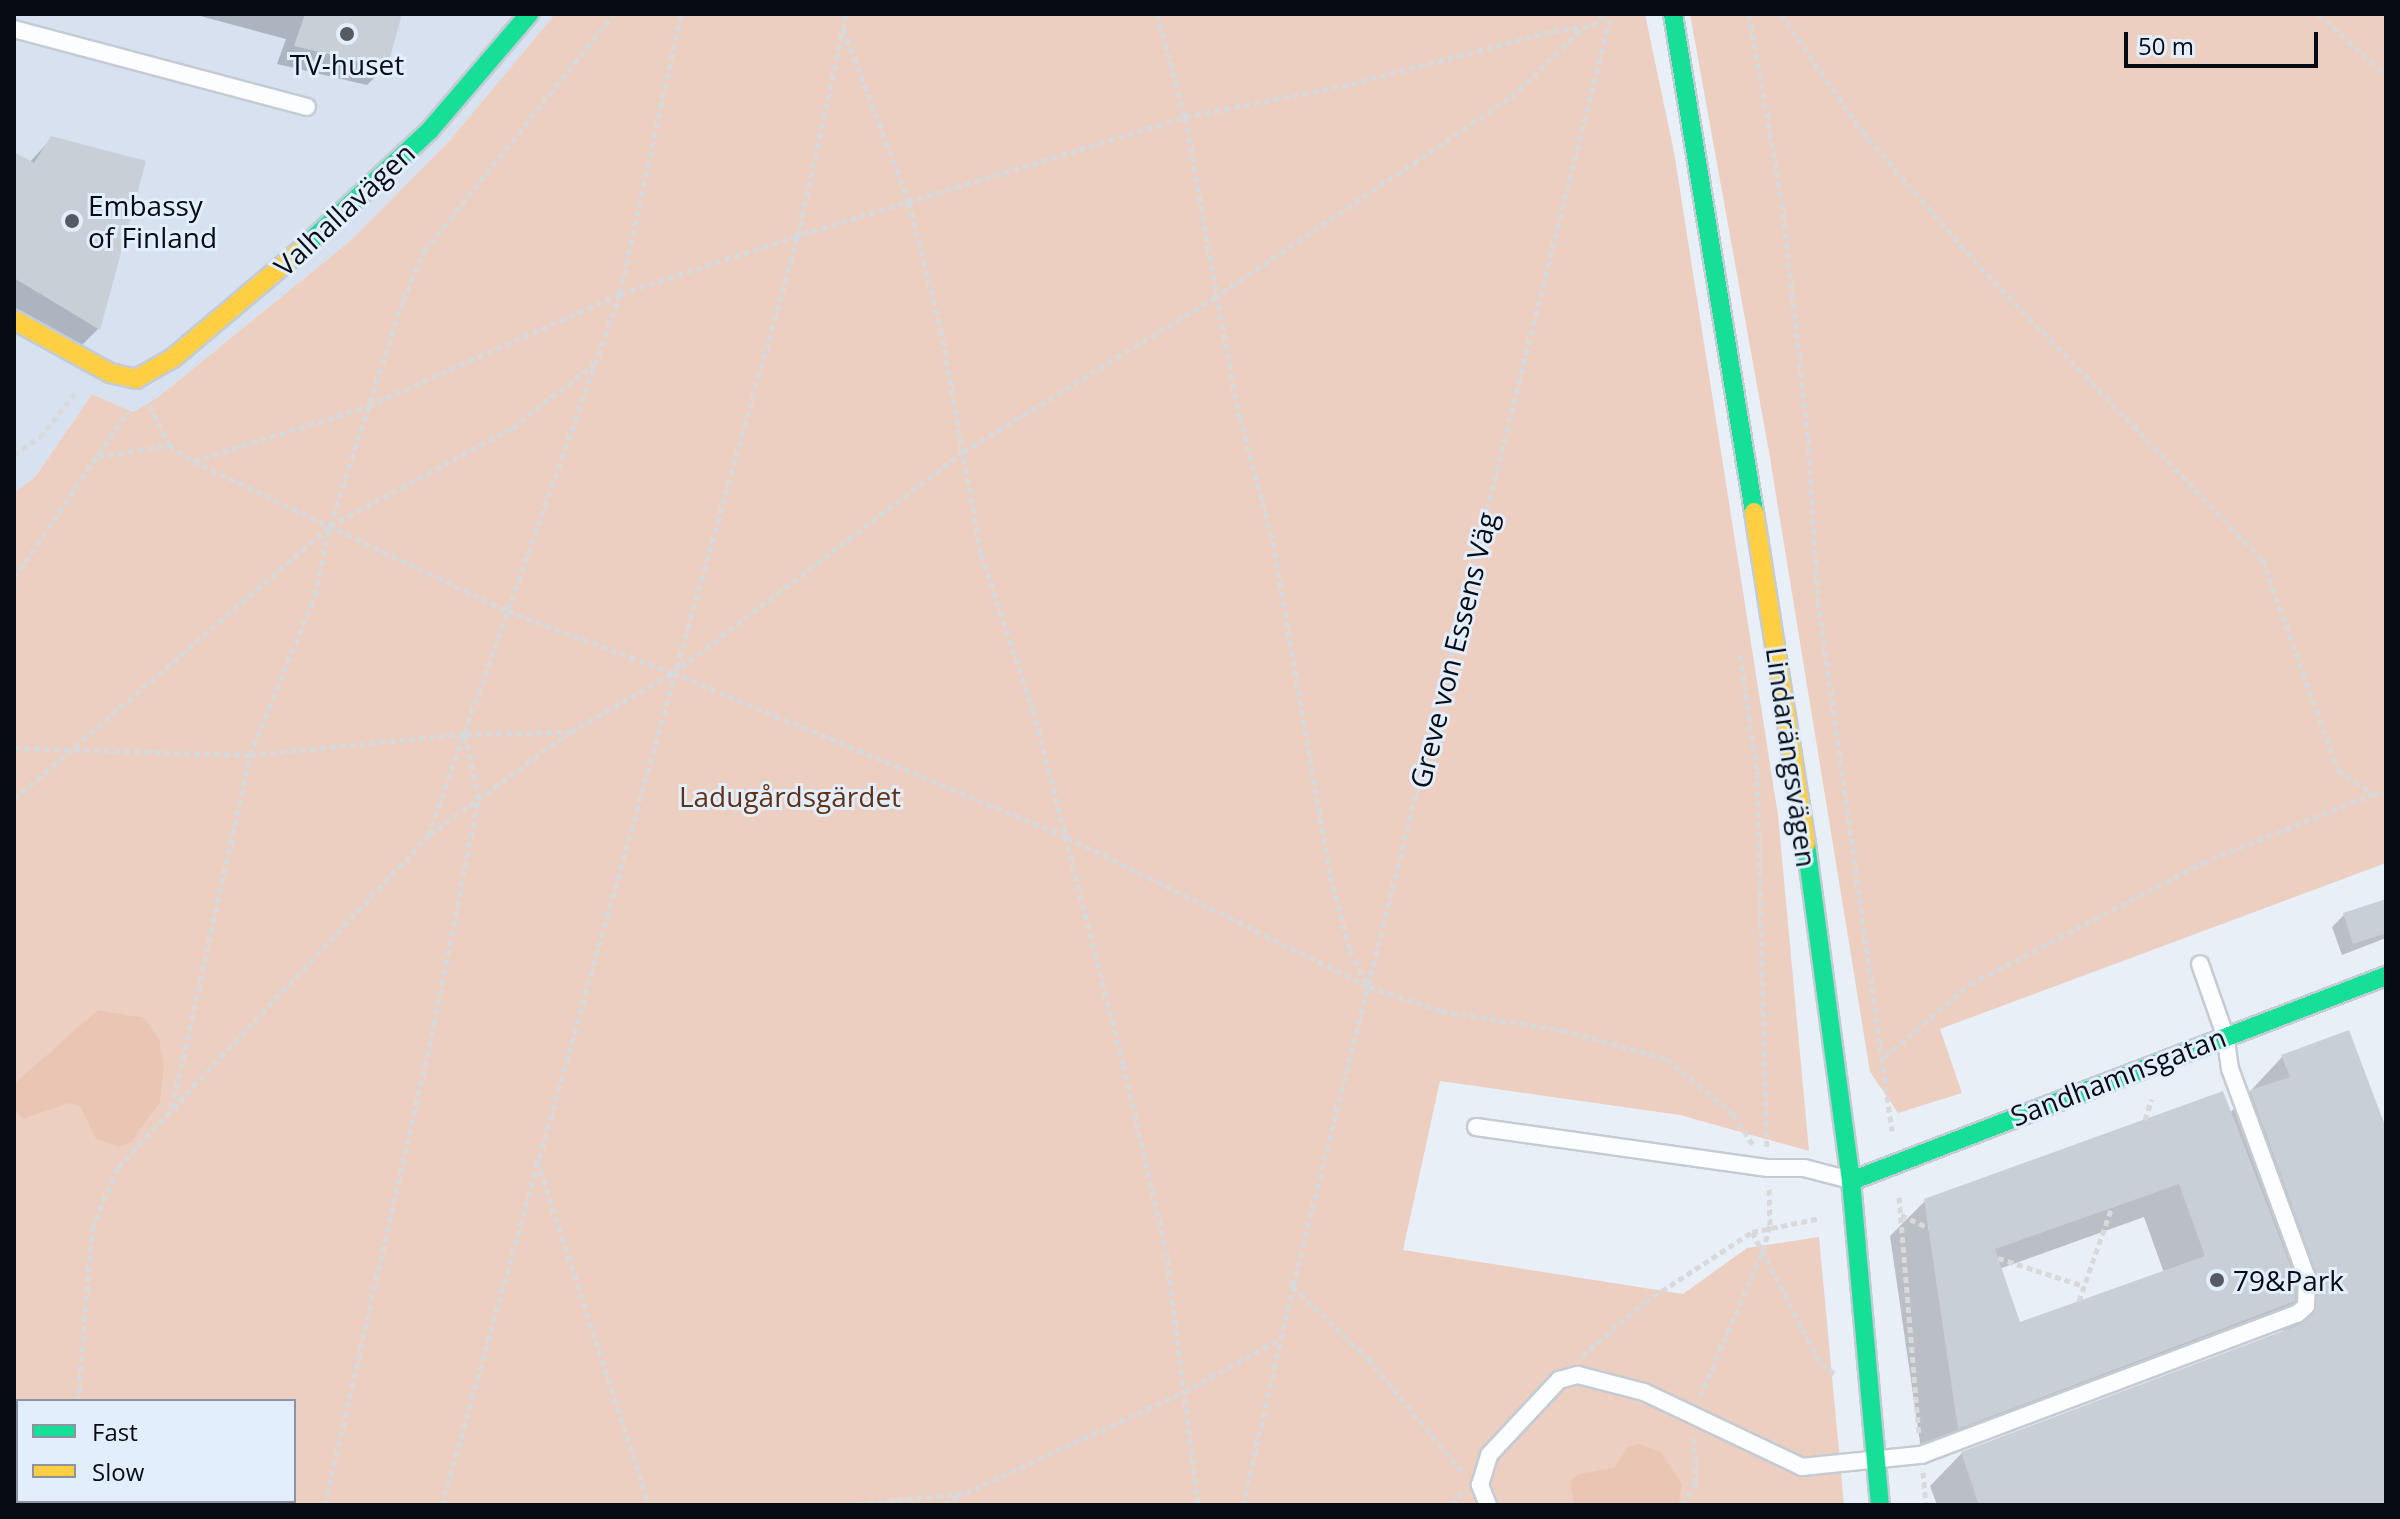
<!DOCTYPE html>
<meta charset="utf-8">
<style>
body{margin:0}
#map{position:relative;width:2400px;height:1519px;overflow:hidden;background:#e9eff7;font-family:"Open Sans",sans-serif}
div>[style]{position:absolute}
.built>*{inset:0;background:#d7e1ef}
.green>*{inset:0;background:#eccfc1}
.forest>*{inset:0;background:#ebc5b3}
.shadow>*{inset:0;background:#0003}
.building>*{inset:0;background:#c9cfd7}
.path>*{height:5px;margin-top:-2.5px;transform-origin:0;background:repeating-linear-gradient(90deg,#d7d9db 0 6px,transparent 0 10px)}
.roads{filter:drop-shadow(2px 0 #c5cbd3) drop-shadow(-2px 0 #c5cbd3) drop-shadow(0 2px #c5cbd3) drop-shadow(0 -2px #c5cbd3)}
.lane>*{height:16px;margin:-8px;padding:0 8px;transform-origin:8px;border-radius:8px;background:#fcfdfe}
.fast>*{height:18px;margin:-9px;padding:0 9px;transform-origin:9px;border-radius:9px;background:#16e098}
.slow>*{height:18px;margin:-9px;padding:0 9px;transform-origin:9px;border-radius:9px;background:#ffcf43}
.dots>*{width:22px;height:22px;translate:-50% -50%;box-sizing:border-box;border:4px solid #e3eefd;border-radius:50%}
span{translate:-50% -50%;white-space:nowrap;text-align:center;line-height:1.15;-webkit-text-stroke:6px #e3eefd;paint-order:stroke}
.poi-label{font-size:28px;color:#070c14}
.left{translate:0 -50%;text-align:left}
.street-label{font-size:28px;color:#070c14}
.park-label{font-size:28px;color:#623216}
.frame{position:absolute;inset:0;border:16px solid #070c14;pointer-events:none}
.legend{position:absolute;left:16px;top:1399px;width:280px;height:104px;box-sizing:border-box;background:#e3eefd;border:2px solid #8b94a0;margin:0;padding:10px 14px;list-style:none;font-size:24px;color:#070c14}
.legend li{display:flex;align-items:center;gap:16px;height:40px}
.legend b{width:40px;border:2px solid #8b94a0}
.scale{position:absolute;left:2124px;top:32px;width:194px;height:36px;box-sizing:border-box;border:4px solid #070c14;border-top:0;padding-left:10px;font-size:24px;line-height:28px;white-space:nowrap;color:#070c14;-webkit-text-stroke:6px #e3eefd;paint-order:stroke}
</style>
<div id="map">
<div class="built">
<div style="clip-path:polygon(14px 14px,555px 14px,450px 140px,350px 241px,157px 398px,133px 412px,92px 394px,35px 477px,14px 493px)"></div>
</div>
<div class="green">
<div style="clip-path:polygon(evenodd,555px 14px,1645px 14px,1674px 152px,1778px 815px,1809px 1151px,1680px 1115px,1440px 1081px,1403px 1250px,1683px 1294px,1747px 1248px,1819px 1237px,1844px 1505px,14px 1505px,14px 493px,35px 477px,92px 394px,133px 412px,157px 398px,350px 241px,450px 140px,555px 14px,18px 1401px,294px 1401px,294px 1501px,18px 1501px,18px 1401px)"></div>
<div style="clip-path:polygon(1690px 14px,2386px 14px,2386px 863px,1940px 1029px,1962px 1093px,1898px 1113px,1870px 1072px,1769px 452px)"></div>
</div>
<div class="forest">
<div style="clip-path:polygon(98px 1010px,144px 1018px,159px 1039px,164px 1066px,160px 1102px,131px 1142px,119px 1147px,96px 1139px,80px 1106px,69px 1103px,23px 1119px,14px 1109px,14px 1084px)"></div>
<div style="clip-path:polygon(1639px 1444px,1661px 1452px,1682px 1484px,1678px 1505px,1574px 1505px,1570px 1481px,1579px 1474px,1614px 1468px,1628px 1447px)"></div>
</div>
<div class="shadow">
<div style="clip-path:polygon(193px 14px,400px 14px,385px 67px,367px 85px,277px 64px,286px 39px)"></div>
<div style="clip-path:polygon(52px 138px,143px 162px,98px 329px,80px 347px,14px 307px,14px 160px,29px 163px)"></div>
<div style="clip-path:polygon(2386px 901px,2386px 938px,2342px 955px,2332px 927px,2344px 915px)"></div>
<div style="clip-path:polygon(evenodd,2282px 1057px,2386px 1133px,2386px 1505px,1937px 1505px,1930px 1486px,1962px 1453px,2283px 1333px,2286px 1308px,2258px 1336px,1923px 1463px,1890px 1236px,1925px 1201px,2229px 1114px,2282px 1057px,2144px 1217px,2164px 1273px,2019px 1325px,1999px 1269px,2144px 1217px)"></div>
</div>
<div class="building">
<div style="clip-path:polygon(305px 14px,402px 14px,387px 68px,294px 46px)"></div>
<div style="clip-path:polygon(51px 136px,146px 161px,100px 330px,14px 278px,14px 152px,34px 163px)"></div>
<div style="clip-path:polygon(2386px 899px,2386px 933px,2353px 944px,2343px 913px)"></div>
<div style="clip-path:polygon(2349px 1030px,2386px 1128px,2386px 1505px,1979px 1505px,1961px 1452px,2301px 1324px,2314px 1314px,2317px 1274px,2250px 1090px,2290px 1077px,2281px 1055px)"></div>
<div style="clip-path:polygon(evenodd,2223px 1091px,2296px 1280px,2295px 1301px,1958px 1429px,1924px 1199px,2223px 1091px,2179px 1184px,2205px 1256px,2020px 1322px,1995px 1249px,2179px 1184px)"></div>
</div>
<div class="path">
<div style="left:846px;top:14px;width:15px;rotate:101deg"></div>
<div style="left:843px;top:29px;width:185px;rotate:69.1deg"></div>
<div style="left:909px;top:202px;width:132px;rotate:76deg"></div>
<div style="left:941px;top:330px;width:228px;rotate:79.9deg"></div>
<div style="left:981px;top:554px;width:164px;rotate:71.6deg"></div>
<div style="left:1033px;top:710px;width:365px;rotate:75.7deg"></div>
<div style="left:1123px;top:1064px;width:191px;rotate:77deg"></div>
<div style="left:1166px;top:1250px;width:257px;rotate:82.8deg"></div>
<div style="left:1157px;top:14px;width:107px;rotate:74.8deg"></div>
<div style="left:1185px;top:117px;width:304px;rotate:79.8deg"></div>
<div style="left:1239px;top:416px;width:131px;rotate:74.9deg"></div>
<div style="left:1273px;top:542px;width:339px;rotate:80.3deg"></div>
<div style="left:1330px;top:876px;width:78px;rotate:75.1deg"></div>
<div style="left:1350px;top:951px;width:40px;rotate:62deg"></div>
<div style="left:1749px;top:14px;width:192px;rotate:80.1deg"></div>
<div style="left:1782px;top:203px;width:237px;rotate:83.7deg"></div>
<div style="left:1808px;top:439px;width:162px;rotate:86.5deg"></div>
<div style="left:1818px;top:601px;width:535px;rotate:82.05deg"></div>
<div style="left:1781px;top:14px;width:142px;rotate:55.3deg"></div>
<div style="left:1862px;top:131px;width:180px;rotate:49.1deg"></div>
<div style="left:1980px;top:267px;width:406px;rotate:46deg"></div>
<div style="left:2262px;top:559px;width:224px;rotate:70.2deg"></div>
<div style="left:2338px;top:770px;width:42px;rotate:34.4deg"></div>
<div style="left:2318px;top:14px;width:91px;rotate:41.9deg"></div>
<div style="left:149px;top:405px;width:45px;rotate:63.4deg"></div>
<div style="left:169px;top:445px;width:29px;rotate:34deg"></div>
<div style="left:193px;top:461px;width:349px;rotate:25.5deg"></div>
<div style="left:508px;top:611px;width:176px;rotate:20.6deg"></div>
<div style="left:673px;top:673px;width:427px;rotate:22.6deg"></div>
<div style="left:1067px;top:837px;width:337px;rotate:26.4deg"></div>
<div style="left:1369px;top:987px;width:76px;rotate:18.4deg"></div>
<div style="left:1441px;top:1011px;width:123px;rotate:8.9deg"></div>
<div style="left:1563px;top:1030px;width:108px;rotate:15.6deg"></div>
<div style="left:1667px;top:1059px;width:86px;rotate:39.8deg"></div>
<div style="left:1733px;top:1114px;width:38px;rotate:57deg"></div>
<div style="left:14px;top:455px;width:32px;rotate:-35deg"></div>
<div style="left:40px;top:437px;width:59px;rotate:-51.2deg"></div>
<div style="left:98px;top:457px;width:72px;rotate:-9.6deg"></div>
<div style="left:194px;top:461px;width:182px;rotate:-17.5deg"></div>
<div style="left:368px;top:406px;width:276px;rotate:-24deg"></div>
<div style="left:620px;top:294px;width:182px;rotate:-18.2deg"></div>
<div style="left:793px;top:237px;width:410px;rotate:-17deg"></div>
<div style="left:1185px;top:117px;width:169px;rotate:-11.2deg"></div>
<div style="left:1351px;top:84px;width:209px;rotate:-14.7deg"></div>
<div style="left:1553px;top:31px;width:40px;rotate:-7.1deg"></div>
<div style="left:1593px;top:26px;width:16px;rotate:-47deg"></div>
<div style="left:14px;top:578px;width:202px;rotate:-55.7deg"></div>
<div style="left:1740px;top:655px;width:117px;rotate:81.7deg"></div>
<div style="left:1757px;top:771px;width:380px;rotate:88.5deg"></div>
<div style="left:14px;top:748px;width:236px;rotate:1.7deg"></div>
<div style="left:250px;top:755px;width:217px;rotate:-5.6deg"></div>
<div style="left:466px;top:734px;width:104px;rotate:-1.1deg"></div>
<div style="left:570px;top:732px;width:119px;rotate:-29.8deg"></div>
<div style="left:673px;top:673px;width:365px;rotate:-37.3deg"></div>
<div style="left:963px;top:452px;width:294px;rotate:-31.5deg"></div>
<div style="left:1214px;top:298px;width:359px;rotate:-34.1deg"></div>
<div style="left:1511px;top:97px;width:101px;rotate:-43.8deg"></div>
<div style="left:14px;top:799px;width:418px;rotate:-40.8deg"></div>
<div style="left:330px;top:526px;width:207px;rotate:-28.3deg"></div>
<div style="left:512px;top:428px;width:106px;rotate:-37.7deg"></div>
<div style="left:429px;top:835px;width:173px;rotate:-36.1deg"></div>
<div style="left:1885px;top:1057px;width:112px;rotate:-40.7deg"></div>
<div style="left:1970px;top:984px;width:262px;rotate:-27.5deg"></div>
<div style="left:2202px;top:863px;width:184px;rotate:-22deg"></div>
<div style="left:2373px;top:794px;width:13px;rotate:-4deg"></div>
<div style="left:172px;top:1108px;width:362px;rotate:-77.5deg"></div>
<div style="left:250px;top:755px;width:173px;rotate:-67.9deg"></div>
<div style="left:315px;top:595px;width:71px;rotate:-77.7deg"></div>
<div style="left:330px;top:526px;width:237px;rotate:-72.1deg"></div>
<div style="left:403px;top:300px;width:53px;rotate:-66.8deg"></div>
<div style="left:424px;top:251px;width:304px;rotate:-51.3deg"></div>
<div style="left:2145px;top:1120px;width:22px;rotate:-72deg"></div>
<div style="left:537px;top:1160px;width:363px;rotate:72deg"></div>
<div style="left:1899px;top:1197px;width:238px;rotate:85.2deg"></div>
<div style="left:1901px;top:1215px;width:31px;rotate:25deg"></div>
<div style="left:1752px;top:1232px;width:149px;rotate:62.4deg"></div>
<div style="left:1821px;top:1364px;width:19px;rotate:36deg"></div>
<div style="left:1998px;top:1258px;width:90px;rotate:18deg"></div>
<div style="left:1293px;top:1286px;width:105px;rotate:44.2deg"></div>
<div style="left:1368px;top:1359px;width:150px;rotate:50.1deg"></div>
<div style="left:2079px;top:1301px;width:100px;rotate:-70.7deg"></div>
<div style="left:1582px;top:1356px;width:83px;rotate:-40.6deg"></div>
<div style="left:1645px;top:1302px;width:128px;rotate:-33.2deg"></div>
<div style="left:1752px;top:1232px;width:70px;rotate:-11.5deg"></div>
<div style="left:1700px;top:1397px;width:159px;rotate:-66.7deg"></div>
<div style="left:1763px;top:1251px;width:27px;rotate:-75deg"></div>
<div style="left:1770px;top:1225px;width:40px;rotate:-91.4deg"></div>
<div style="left:78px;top:1401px;width:173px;rotate:-85.3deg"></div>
<div style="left:92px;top:1229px;width:67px;rotate:-67.2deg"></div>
<div style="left:118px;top:1167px;width:453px;rotate:-46.9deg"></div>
<div style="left:428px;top:836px;width:575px;rotate:-70.49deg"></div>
<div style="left:620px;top:294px;width:287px;rotate:-77.7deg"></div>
<div style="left:1923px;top:1472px;width:33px;rotate:85deg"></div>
<div style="left:14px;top:1476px;width:5px;rotate:-37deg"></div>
<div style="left:69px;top:1505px;width:4px;rotate:-76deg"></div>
<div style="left:325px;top:1505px;width:493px;rotate:-77.2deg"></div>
<div style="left:434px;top:1024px;width:229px;rotate:-78.9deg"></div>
<div style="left:478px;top:799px;width:65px;rotate:-100.6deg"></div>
<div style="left:442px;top:1505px;width:1318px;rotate:-74.33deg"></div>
<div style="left:798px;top:236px;width:211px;rotate:-77.7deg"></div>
<div style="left:847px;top:1505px;width:119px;rotate:-5.8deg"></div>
<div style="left:965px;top:1493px;width:241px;rotate:-24.8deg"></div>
<div style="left:1184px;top:1392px;width:110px;rotate:-28.9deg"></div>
<div style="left:944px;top:1505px;width:20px;rotate:-30deg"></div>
<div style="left:1243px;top:1505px;width:225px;rotate:-77.1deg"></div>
<div style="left:1293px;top:1286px;width:1311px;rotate:-75.96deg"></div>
<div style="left:1452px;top:1505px;width:17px;rotate:-50deg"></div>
<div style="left:1682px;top:1505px;width:26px;rotate:-58deg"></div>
<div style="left:1696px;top:1483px;width:49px;rotate:-93.5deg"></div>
</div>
<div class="roads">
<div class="lane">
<div style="left:14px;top:29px;width:303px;rotate:14.9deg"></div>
<div style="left:1476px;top:1127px;width:295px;rotate:8deg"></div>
<div style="left:1768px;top:1168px;width:36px"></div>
<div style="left:1804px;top:1168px;width:48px;rotate:14.6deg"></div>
<div style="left:1488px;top:1505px;width:22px;rotate:-112deg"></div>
<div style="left:1480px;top:1485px;width:31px;rotate:-73deg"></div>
<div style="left:1489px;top:1455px;width:103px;rotate:-47deg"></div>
<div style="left:1559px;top:1380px;width:20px;rotate:-15deg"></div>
<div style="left:1578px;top:1375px;width:68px;rotate:14.4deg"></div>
<div style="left:1644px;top:1392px;width:175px;rotate:25.4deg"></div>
<div style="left:1802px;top:1467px;width:120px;rotate:-5.8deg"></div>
<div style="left:1921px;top:1455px;width:402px;rotate:-20.6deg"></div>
<div style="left:2297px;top:1314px;width:12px;rotate:-42deg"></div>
<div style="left:2306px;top:1306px;width:28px;rotate:-88deg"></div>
<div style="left:2307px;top:1278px;width:223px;rotate:-110.2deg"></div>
<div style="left:2230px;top:1069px;width:34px;rotate:-98deg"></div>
<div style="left:2225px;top:1035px;width:75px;rotate:-109.4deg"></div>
</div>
<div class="fast">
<div style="left:1673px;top:14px;width:505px;rotate:80.76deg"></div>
<div style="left:301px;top:250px;width:176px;rotate:-42.9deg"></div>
<div style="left:430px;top:130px;width:153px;rotate:-49.5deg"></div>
<div style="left:1806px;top:844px;width:340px;rotate:82.4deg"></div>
<div style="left:1851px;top:1181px;width:325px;rotate:84.9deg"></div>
<div style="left:1851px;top:1181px;width:573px;rotate:-20.97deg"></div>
</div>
<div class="slow">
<div style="left:14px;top:320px;width:110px;rotate:28.9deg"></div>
<div style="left:110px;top:373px;width:27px;rotate:13deg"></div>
<div style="left:136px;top:379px;width:43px;rotate:-29.6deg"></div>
<div style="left:173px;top:358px;width:167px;rotate:-40.2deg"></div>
<div style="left:1754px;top:512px;width:336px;rotate:81.1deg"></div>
</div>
</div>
<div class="dots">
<div style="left:347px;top:34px;background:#565b63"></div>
<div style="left:72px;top:221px;background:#565b63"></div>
<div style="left:2217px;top:1280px;background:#565b63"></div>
</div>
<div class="poi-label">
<span style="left:347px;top:64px">TV-huset</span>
<span class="left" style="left:88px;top:221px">Embassy<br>of Finland</span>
<span class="left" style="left:2233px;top:1280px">79&amp;Park</span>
</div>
<div class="street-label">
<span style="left:344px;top:209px;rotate:-43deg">Valhallavägen</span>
<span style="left:1453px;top:650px;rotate:-76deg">Greve von Essens Väg</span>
<span style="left:1792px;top:757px;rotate:82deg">Lindarängsvägen</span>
<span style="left:2118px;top:1076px;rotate:-21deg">Sandhamnsgatan</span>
</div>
<div class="park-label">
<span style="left:790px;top:796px">Ladugårdsgärdet</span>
</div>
<div class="frame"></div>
<ul class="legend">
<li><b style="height:10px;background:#16e098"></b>Fast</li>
<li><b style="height:10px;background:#ffcf43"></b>Slow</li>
</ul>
<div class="scale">50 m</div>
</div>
